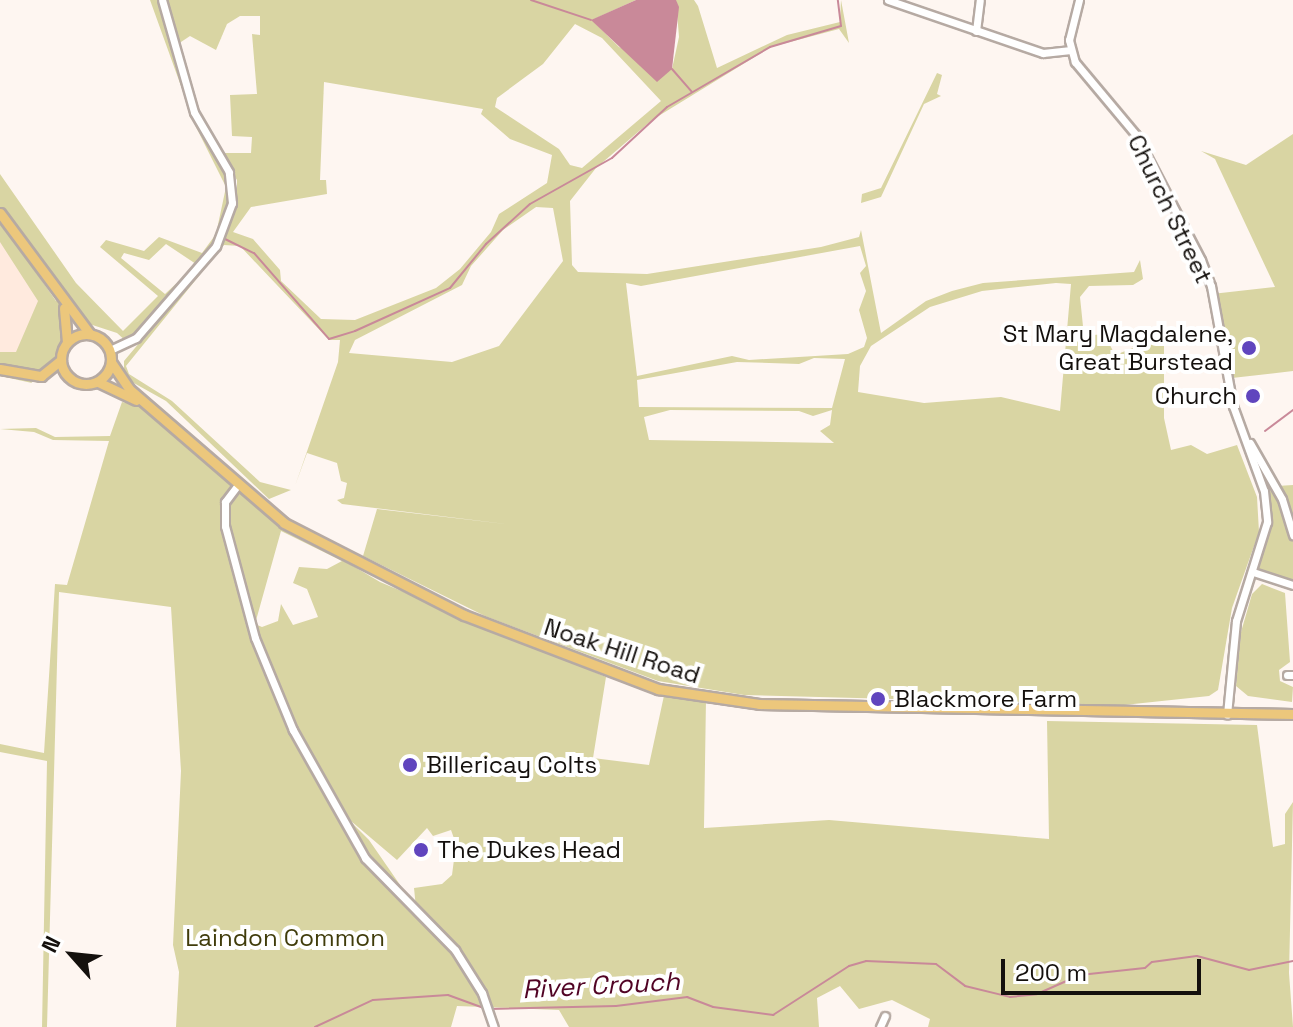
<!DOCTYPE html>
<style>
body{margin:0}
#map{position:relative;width:1293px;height:1027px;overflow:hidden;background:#fef6f1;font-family:"Space Grotesk",sans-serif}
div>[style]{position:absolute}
.built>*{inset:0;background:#ffeade}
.green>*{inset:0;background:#d9d5a3}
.water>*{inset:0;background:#c98999}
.stream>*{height:2px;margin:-1px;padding:0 1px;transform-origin:1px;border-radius:1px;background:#c98999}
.roads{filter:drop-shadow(2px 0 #b6aaa3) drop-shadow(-2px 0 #b6aaa3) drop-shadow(0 2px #b6aaa3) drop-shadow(0 -2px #b6aaa3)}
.minor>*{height:7px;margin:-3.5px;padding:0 3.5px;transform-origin:3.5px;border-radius:3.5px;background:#fff}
.major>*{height:9px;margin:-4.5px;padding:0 4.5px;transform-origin:4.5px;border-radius:4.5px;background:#ecc77c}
.major>.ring{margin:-4.5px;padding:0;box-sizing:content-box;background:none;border:9px solid #ecc77c;border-radius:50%}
.dots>*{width:22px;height:22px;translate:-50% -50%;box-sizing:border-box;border:4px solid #fff;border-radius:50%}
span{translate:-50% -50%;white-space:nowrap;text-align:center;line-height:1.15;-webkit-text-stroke:8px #fff;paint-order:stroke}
.street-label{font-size:24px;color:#14100d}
.poi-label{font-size:24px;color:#14100d}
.right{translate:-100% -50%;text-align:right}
.left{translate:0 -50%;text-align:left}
.park-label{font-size:24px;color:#403c0b}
.water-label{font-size:26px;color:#510324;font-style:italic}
.north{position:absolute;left:32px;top:915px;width:80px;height:80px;-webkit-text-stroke:6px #fff;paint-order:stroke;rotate:297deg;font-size:22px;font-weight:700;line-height:32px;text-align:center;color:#14100d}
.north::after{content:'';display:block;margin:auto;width:28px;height:36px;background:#14100d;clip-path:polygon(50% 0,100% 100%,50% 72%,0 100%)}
.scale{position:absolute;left:1001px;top:959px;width:200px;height:36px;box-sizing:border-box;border:4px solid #14100d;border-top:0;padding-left:10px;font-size:24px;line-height:28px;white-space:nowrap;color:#14100d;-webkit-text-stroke:6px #fff;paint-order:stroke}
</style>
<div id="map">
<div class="built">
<div style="clip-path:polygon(0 224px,53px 298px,23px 364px,0 361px)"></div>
</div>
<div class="green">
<div style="clip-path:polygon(evenodd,150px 0,636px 0,592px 20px,619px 47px,672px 69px,679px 37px,676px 0,694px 0,698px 6px,717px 68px,787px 35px,840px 22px,841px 0,849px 43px,839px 29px,771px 47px,652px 120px,596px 168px,570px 201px,572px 265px,578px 272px,647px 274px,821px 247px,859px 237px,861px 230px,881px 333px,926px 301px,952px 291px,983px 283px,1134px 272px,1140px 260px,1143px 279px,1133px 285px,1089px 286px,1080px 297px,1084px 336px,1104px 334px,1103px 342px,1108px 341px,1115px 355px,1133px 348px,1131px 332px,1138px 331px,1140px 341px,1157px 337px,1164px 345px,1164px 418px,1171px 450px,1191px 445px,1207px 454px,1237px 445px,1257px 497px,1259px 532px,1232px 608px,1218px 690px,1209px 696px,1124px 705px,744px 695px,658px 681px,485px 616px,363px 556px,377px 509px,531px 527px,342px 504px,337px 500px,344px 498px,347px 483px,341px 481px,337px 463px,307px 453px,295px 486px,338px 362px,340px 340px,329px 340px,240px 246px,224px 245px,126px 366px,129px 374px,172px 401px,260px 482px,291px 490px,269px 499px,166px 401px,132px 382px,124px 374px,124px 361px,215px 253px,228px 230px,237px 206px,237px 180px,219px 153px,251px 153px,252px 137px,232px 136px,230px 95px,257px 94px,252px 34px,260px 35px,260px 16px,240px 16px,227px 24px,216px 50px,190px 36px,178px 44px,194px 112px,232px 186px,228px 224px,199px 266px,166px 244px,149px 260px,124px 253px,121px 258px,165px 294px,180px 280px,184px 283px,145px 329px,127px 342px,117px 333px,77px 320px,62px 300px,67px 342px,56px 368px,29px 376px,32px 383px,0 376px,0 352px,16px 352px,38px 301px,0 242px,0 221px,56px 301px,60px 297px,0 213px,0 174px,76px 283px,123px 331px,158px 296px,100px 247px,106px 240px,144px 251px,159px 237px,202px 253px,216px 234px,226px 187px,195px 125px,150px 0,575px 24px,602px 38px,661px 101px,582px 168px,570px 165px,559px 149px,495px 107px,497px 98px,543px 64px,575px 24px,150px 0,324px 82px,483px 109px,481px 114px,510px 139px,552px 155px,547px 183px,499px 214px,491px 232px,460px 269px,436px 288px,355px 320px,321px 319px,281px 281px,280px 270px,253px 239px,233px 232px,251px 207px,327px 194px,326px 180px,320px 180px,324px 82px,150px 0,536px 207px,553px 208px,563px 261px,499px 346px,452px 362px,349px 353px,355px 340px,462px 285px,471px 266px,503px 230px,536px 207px,150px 0,860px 246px,866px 266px,860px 273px,866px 291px,859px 310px,867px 338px,864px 347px,848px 354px,749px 360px,732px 356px,637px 376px,626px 283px,641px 286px,860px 246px,150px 0,1056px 283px,1071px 284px,1060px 411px,1001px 397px,924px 403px,858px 392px,860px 366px,871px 346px,930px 307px,982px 291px,1056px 283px,150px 0,814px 358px,845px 359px,832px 408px,639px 407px,637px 380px,737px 362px,799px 364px,814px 358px,150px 0,670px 410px,799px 411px,813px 416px,832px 410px,830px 425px,820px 431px,834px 443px,649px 440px,644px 417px,670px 410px)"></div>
<div style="clip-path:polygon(937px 73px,942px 75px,937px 94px,941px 96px,924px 104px,881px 197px,861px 203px,862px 194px,881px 188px)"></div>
<div style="clip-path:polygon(1293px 134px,1293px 371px,1232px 378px,1212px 294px,1275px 287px,1215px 159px,1201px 151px,1246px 165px)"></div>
<div style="clip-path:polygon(evenodd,122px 402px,153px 409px,304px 537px,380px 582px,606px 677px,593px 758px,649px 765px,665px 691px,706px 699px,704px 828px,829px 820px,1049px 839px,1047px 721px,1257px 725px,1273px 847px,1285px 844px,1285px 814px,1293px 802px,1289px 973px,1293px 1027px,928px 1027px,930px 1019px,892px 1000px,859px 1009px,840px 986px,817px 998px,819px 1027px,569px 1027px,559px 1010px,457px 1006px,451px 1027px,176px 1027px,179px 972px,173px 945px,181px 771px,171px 607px,59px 592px,47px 1027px,42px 1027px,47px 761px,0 752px,0 744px,44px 753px,55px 584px,67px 585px,109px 441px,53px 440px,34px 432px,0 429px,36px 428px,55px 437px,110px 436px,122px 402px,281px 531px,342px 561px,327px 569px,299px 567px,293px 583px,307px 589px,318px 617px,293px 625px,281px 604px,278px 621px,262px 627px,255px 624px,281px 531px,122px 402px,345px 816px,397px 860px,427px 828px,433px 836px,451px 830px,456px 844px,452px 875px,442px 884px,414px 888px,416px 908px,369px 840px,345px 816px)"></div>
<div style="clip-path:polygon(1247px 439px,1277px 486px,1293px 485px,1293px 585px,1253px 572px,1267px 505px)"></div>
<div style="clip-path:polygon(1262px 584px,1285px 593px,1290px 662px,1279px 670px,1280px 681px,1293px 687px,1292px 702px,1248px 696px,1236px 686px,1241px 632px,1252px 594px)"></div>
</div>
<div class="water">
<div style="clip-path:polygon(636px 0,676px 0,679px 7px,672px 69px,657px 82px,591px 20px)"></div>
</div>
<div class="stream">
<div style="left:531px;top:0;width:63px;rotate:18.4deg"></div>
<div style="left:672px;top:69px;width:30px;rotate:49deg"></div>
<div style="left:225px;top:239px;width:32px;rotate:26deg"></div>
<div style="left:254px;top:253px;width:114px;rotate:48.9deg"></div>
<div style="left:329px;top:339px;width:27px;rotate:-17deg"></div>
<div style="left:355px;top:331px;width:104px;rotate:-24.4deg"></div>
<div style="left:450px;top:288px;width:57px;rotate:-50.7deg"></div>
<div style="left:486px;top:244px;width:59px;rotate:-42.3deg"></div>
<div style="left:530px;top:204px;width:94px;rotate:-29.3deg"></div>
<div style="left:612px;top:158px;width:75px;rotate:-42.8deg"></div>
<div style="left:667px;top:107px;width:119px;rotate:-30.2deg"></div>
<div style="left:770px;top:47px;width:74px;rotate:-16.5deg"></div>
<div style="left:841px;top:26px;width:26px;rotate:-97deg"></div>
<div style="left:1265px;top:431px;width:35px;rotate:-37deg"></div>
<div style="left:490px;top:1009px;width:126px;rotate:-1.4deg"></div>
<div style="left:616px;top:1006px;width:72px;rotate:-7.2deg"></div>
<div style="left:687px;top:997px;width:28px;rotate:21deg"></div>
<div style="left:713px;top:1007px;width:61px;rotate:7.6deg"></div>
<div style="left:773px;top:1015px;width:90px;rotate:-32.8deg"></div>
<div style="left:849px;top:966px;width:18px;rotate:-16deg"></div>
<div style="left:866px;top:961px;width:70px;rotate:2.5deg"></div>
<div style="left:936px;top:964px;width:36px;rotate:37deg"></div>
<div style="left:965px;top:986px;width:46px;rotate:13.7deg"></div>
<div style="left:1010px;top:997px;width:27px;rotate:-6deg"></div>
<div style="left:1037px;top:994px;width:47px;rotate:-23.8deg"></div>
<div style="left:1080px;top:975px;width:65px;rotate:-6.1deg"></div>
<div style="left:1145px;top:968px;width:9px;rotate:-41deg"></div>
<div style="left:1152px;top:962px;width:45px;rotate:-7.6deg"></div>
<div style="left:1197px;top:956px;width:54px;rotate:15.1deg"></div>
<div style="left:1249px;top:970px;width:45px;rotate:-11.6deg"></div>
<div style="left:315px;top:1027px;width:64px;rotate:-25deg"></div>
<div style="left:373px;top:1000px;width:75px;rotate:-3.8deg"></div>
<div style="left:448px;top:995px;width:38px;rotate:20deg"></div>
</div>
<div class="roads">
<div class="minor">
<div style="left:888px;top:0;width:164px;rotate:18.9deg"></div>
<div style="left:1043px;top:53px;width:28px;rotate:-6deg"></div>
<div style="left:1079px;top:0;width:41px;rotate:104deg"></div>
<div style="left:1069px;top:40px;width:23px;rotate:75deg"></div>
<div style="left:1075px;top:62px;width:95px;rotate:50.1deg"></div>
<div style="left:1136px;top:135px;width:141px;rotate:62.5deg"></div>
<div style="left:1201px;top:260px;width:28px;rotate:69deg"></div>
<div style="left:1211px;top:286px;width:122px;rotate:79.6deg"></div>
<div style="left:1233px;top:406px;width:90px;rotate:70deg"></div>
<div style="left:1264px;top:491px;width:31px;rotate:84deg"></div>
<div style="left:1267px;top:522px;width:104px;rotate:107.4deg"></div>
<div style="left:1236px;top:621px;width:94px;rotate:95.5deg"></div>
<div style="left:976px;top:31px;width:31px;rotate:-83deg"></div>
<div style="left:110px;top:350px;width:29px;rotate:-25deg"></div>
<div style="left:136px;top:338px;width:122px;rotate:-49deg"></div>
<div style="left:216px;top:246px;width:46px;rotate:-69.6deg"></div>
<div style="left:232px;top:203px;width:31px;rotate:-96deg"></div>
<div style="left:229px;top:172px;width:69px;rotate:-120.3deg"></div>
<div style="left:194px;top:112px;width:116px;rotate:-105.9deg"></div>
<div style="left:1250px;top:443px;width:64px;rotate:60.3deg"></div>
<div style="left:1282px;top:499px;width:38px;rotate:73deg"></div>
<div style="left:237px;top:486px;width:20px;rotate:127deg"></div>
<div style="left:225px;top:502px;width:24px;rotate:90deg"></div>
<div style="left:225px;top:526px;width:116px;rotate:75deg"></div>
<div style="left:255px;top:638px;width:100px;rotate:67.6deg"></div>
<div style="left:293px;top:730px;width:147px;rotate:60.6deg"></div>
<div style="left:365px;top:858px;width:129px;rotate:45.6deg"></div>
<div style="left:455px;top:950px;width:51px;rotate:57.9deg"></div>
<div style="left:482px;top:993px;width:36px;rotate:71deg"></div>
<div style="left:1253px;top:572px;width:42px;rotate:18deg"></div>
<div style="left:1287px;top:675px;width:6px"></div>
<div style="left:880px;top:1027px;width:12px;rotate:-66deg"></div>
</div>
<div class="major">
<div style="left:0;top:213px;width:149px;rotate:53.4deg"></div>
<div style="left:64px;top:308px;width:34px;rotate:85deg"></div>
<div class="ring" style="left:61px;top:334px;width:41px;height:41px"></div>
<div style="left:111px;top:362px;width:32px;rotate:56deg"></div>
<div style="left:129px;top:389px;width:205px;rotate:40.8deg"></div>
<div style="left:284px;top:523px;width:202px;rotate:27.1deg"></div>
<div style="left:464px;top:615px;width:208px;rotate:20.9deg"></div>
<div style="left:658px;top:689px;width:102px;rotate:8.4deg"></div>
<div style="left:759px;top:704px;width:534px;rotate:1.07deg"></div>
<div style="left:0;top:369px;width:42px;rotate:9.7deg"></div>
<div style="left:41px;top:376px;width:26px;rotate:-39deg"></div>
<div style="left:98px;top:382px;width:42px;rotate:25.3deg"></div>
</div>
</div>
<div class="dots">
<div style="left:1249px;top:348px;background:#6045be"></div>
<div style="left:1253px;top:396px;background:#6045be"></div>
<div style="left:878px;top:699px;background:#6045be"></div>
<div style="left:410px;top:765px;background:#6045be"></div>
<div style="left:421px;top:850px;background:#6045be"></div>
</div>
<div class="street-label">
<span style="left:1170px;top:209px;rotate:64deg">Church Street</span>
<span style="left:622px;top:651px;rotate:18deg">Noak Hill Road</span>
</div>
<div class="poi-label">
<span class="right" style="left:1233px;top:348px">St Mary Magdalene,<br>Great Burstead</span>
<span class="right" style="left:1237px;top:396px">Church</span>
<span class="left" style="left:894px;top:699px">Blackmore Farm</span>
<span class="left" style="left:426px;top:765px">Billericay Colts</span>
<span class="left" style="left:437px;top:850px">The Dukes Head</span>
</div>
<div class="park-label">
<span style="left:285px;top:938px">Laindon Common</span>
</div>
<div class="water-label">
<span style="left:601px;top:986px;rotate:-3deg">River Crouch</span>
</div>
<div class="north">N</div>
<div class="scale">200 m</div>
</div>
